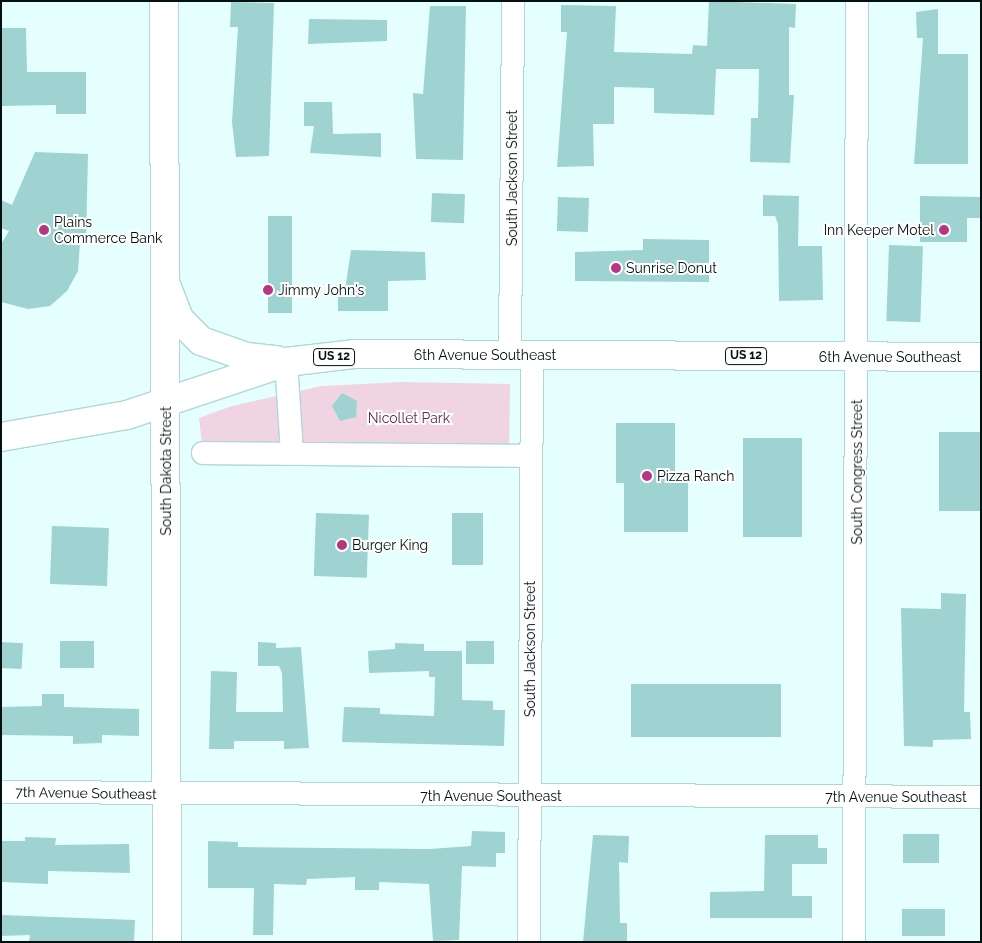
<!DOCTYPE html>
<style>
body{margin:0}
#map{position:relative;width:982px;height:943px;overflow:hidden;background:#e5fffe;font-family:Raleway,sans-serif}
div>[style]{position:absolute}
.green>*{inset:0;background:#f0d4e1}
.building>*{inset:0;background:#9ed3d2;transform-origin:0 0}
.roads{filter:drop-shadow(1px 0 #aed8d7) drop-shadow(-1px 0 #aed8d7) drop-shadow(0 1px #aed8d7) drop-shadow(0 -1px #aed8d7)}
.street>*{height:22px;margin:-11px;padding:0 11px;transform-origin:11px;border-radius:11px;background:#fff}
.secondary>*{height:28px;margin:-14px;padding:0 14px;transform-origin:14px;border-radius:14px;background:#fff}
.highway>*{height:28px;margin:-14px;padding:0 14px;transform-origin:14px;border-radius:14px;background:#fff}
.dots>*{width:14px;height:14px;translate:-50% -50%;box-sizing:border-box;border:2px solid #fff;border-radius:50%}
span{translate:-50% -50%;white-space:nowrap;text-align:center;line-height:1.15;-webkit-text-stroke:4px #fff;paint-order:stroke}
.shield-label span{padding:1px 4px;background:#fff;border:1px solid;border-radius:4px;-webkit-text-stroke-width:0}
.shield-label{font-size:12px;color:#021010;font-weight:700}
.street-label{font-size:14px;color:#021010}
.poi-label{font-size:14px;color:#021010}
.left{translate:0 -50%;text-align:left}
.right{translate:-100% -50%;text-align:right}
.park-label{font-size:14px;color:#5f2a47}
.frame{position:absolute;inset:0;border:2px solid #021010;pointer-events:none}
</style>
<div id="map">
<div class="green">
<div style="clip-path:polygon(402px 382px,510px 384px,509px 456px,203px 453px,199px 418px,232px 406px,322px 386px)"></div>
</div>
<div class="building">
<div style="clip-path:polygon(709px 1px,796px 4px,795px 28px,789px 27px,789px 95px,794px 95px,790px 163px,750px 162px,751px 118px,758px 118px,759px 69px,716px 69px,714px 115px,654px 113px,654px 88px,614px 87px,614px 124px,593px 124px,594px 166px,557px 167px,567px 32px,561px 32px,561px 5px,616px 6px,614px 52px,692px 54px,693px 45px,707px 46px)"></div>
<div style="clip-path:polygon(231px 2px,274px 3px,269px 156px,236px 157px,232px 122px,238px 27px,230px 27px)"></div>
<div style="clip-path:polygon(430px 6px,466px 6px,463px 160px,416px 159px,413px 93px,423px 94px)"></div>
<div style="clip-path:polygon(938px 9px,938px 54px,968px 54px,968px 164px,914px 164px,923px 38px,917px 38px,916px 12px)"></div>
<div style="clip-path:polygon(309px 19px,387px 20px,387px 41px,308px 44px)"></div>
<div style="clip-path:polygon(1px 28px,26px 28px,27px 72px,86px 72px,86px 114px,56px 114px,56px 105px,1px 106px)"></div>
<div style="clip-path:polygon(304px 102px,332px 102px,333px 134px,381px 133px,381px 157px,310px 153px,314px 126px,304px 126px)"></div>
<div style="clip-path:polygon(35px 152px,88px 154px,86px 243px,80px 243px,78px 271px,67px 291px,50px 306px,28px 309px,1px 302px,1px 244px,9px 231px,1px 228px,1px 200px,12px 205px)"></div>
<div style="left:432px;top:193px;width:33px;height:29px;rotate:2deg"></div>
<div style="clip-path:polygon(763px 195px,799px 196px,798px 246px,822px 246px,823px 300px,779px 301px,778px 224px,775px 216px,763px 216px)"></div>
<div style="clip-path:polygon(920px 196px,981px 197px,981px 218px,967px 218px,967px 242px,920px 242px)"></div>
<div style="left:558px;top:197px;width:31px;height:34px;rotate:2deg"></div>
<div style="left:268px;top:216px;width:24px;height:97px"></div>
<div style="clip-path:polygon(643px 239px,709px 240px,709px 282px,575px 281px,575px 252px,643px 250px)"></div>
<div style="left:889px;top:245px;width:34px;height:76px;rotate:2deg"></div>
<div style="clip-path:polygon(351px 250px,425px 252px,426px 280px,388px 281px,388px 311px,338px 311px,338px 290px,345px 290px)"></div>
<div style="clip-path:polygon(342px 393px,357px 401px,356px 417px,340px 421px,332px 406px)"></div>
<div style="clip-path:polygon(616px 423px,675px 423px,675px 474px,688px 474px,688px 532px,624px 532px,624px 483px,616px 483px)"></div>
<div style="left:939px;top:432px;width:42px;height:79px"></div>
<div style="left:743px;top:438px;width:59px;height:99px"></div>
<div style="left:316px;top:513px;width:53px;height:63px;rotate:2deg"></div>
<div style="left:483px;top:513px;width:52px;height:31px;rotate:90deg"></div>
<div style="left:52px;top:526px;width:57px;height:58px;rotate:2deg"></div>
<div style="clip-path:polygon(941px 593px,966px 594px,964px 712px,970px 712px,971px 739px,933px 740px,933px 747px,904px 746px,901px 608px,941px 609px)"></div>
<div style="left:60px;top:641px;width:34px;height:27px"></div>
<div style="left:466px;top:641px;width:28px;height:23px"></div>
<div style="left:1px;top:642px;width:22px;height:26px;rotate:3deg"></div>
<div style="clip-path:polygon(258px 642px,276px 643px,276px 648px,301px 647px,309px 748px,284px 749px,284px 741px,234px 741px,234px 749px,209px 749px,211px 671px,237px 672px,236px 712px,283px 712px,282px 673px,279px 666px,258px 666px)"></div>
<div style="clip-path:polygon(395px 643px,424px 644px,424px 651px,462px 651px,462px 700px,493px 701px,493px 710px,505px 710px,504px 746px,342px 742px,344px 707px,380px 708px,380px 714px,434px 716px,435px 677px,429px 677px,429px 671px,369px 673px,368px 651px,395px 649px)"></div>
<div style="left:781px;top:684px;width:53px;height:150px;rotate:90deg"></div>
<div style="clip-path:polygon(42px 694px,64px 694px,64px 707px,139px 709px,139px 736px,102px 735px,102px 743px,73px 744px,73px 736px,1px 735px,1px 707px,42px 706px)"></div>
<div style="clip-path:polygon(472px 831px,505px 832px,505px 853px,496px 853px,496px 867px,462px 866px,459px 940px,433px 941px,429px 884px,379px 882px,379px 890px,355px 890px,355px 877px,307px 879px,306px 885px,274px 884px,273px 935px,253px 935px,254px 888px,208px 888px,208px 841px,238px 842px,238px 847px,430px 849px,471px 846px)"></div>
<div style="left:939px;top:834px;width:29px;height:36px;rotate:90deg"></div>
<div style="clip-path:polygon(593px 835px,629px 836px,628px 863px,619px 862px,620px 923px,627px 923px,627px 942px,583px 942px)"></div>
<div style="clip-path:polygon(765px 835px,818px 835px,818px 848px,827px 848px,827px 864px,792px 864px,792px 896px,812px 896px,812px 918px,710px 918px,710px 892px,764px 891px)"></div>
<div style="clip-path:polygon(25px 837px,56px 838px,55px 845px,129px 844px,130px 873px,48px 871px,48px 884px,1px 882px,1px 841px,25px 841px)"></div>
<div style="left:902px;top:909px;width:43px;height:27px"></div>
<div style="clip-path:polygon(1px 915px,135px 920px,134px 942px,29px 942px,30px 935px,1px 936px)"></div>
</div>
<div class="roads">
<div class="street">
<div style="left:510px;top:355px;width:354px;rotate:-89.5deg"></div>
<div style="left:286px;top:362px;width:91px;rotate:86.2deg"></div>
<div style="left:203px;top:453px;width:328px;rotate:0.5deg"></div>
<div style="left:1px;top:792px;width:980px;rotate:0.29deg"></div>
<div style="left:529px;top:942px;width:587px;rotate:-89.71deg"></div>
<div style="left:854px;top:942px;width:941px;rotate:-89.82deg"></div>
</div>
<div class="secondary">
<div style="left:164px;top:1px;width:941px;rotate:89.82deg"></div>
</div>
<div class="highway">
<div style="left:165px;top:282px;width:40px;rotate:69deg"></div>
<div style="left:179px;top:319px;width:31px;rotate:45deg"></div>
<div style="left:201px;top:341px;width:49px;rotate:19.2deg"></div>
<div style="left:247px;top:357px;width:30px;rotate:6deg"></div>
<div style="left:1px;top:437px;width:128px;rotate:-9.9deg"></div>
<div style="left:127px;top:415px;width:168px;rotate:-18.4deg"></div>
<div style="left:286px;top:362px;width:68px;rotate:-6.7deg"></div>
<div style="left:354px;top:354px;width:627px;rotate:0.27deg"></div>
</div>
</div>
<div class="dots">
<div style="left:44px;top:230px;background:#b63682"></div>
<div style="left:944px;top:230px;background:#b63682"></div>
<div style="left:616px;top:268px;background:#b63682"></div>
<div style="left:268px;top:290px;background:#b63682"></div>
<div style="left:647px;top:476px;background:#b63682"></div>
<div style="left:342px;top:545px;background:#b63682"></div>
</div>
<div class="shield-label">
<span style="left:746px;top:356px">US 12</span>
<span style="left:334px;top:357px">US 12</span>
</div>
<div class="street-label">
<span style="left:512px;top:178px;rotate:-90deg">South Jackson Street</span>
<span style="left:485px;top:355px">6th Avenue Southeast</span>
<span style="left:890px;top:357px">6th Avenue Southeast</span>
<span style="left:166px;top:471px;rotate:-90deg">South Dakota Street</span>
<span style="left:857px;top:472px;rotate:-90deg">South Congress Street</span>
<span style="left:530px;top:649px;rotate:-90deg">South Jackson Street</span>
<span style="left:86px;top:793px;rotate:1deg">7th Avenue Southeast</span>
<span style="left:491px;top:796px">7th Avenue Southeast</span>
<span style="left:896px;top:797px">7th Avenue Southeast</span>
</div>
<div class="poi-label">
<span class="left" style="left:54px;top:230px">Plains<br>Commerce Bank</span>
<span class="right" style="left:934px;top:230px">Inn Keeper Motel</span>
<span class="left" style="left:626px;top:268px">Sunrise Donut</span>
<span class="left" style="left:278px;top:290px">Jimmy John's</span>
<span class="left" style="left:657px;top:476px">Pizza Ranch</span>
<span class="left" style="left:352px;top:545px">Burger King</span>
</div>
<div class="park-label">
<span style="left:409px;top:418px">Nicollet Park</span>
</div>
<div class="frame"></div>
</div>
